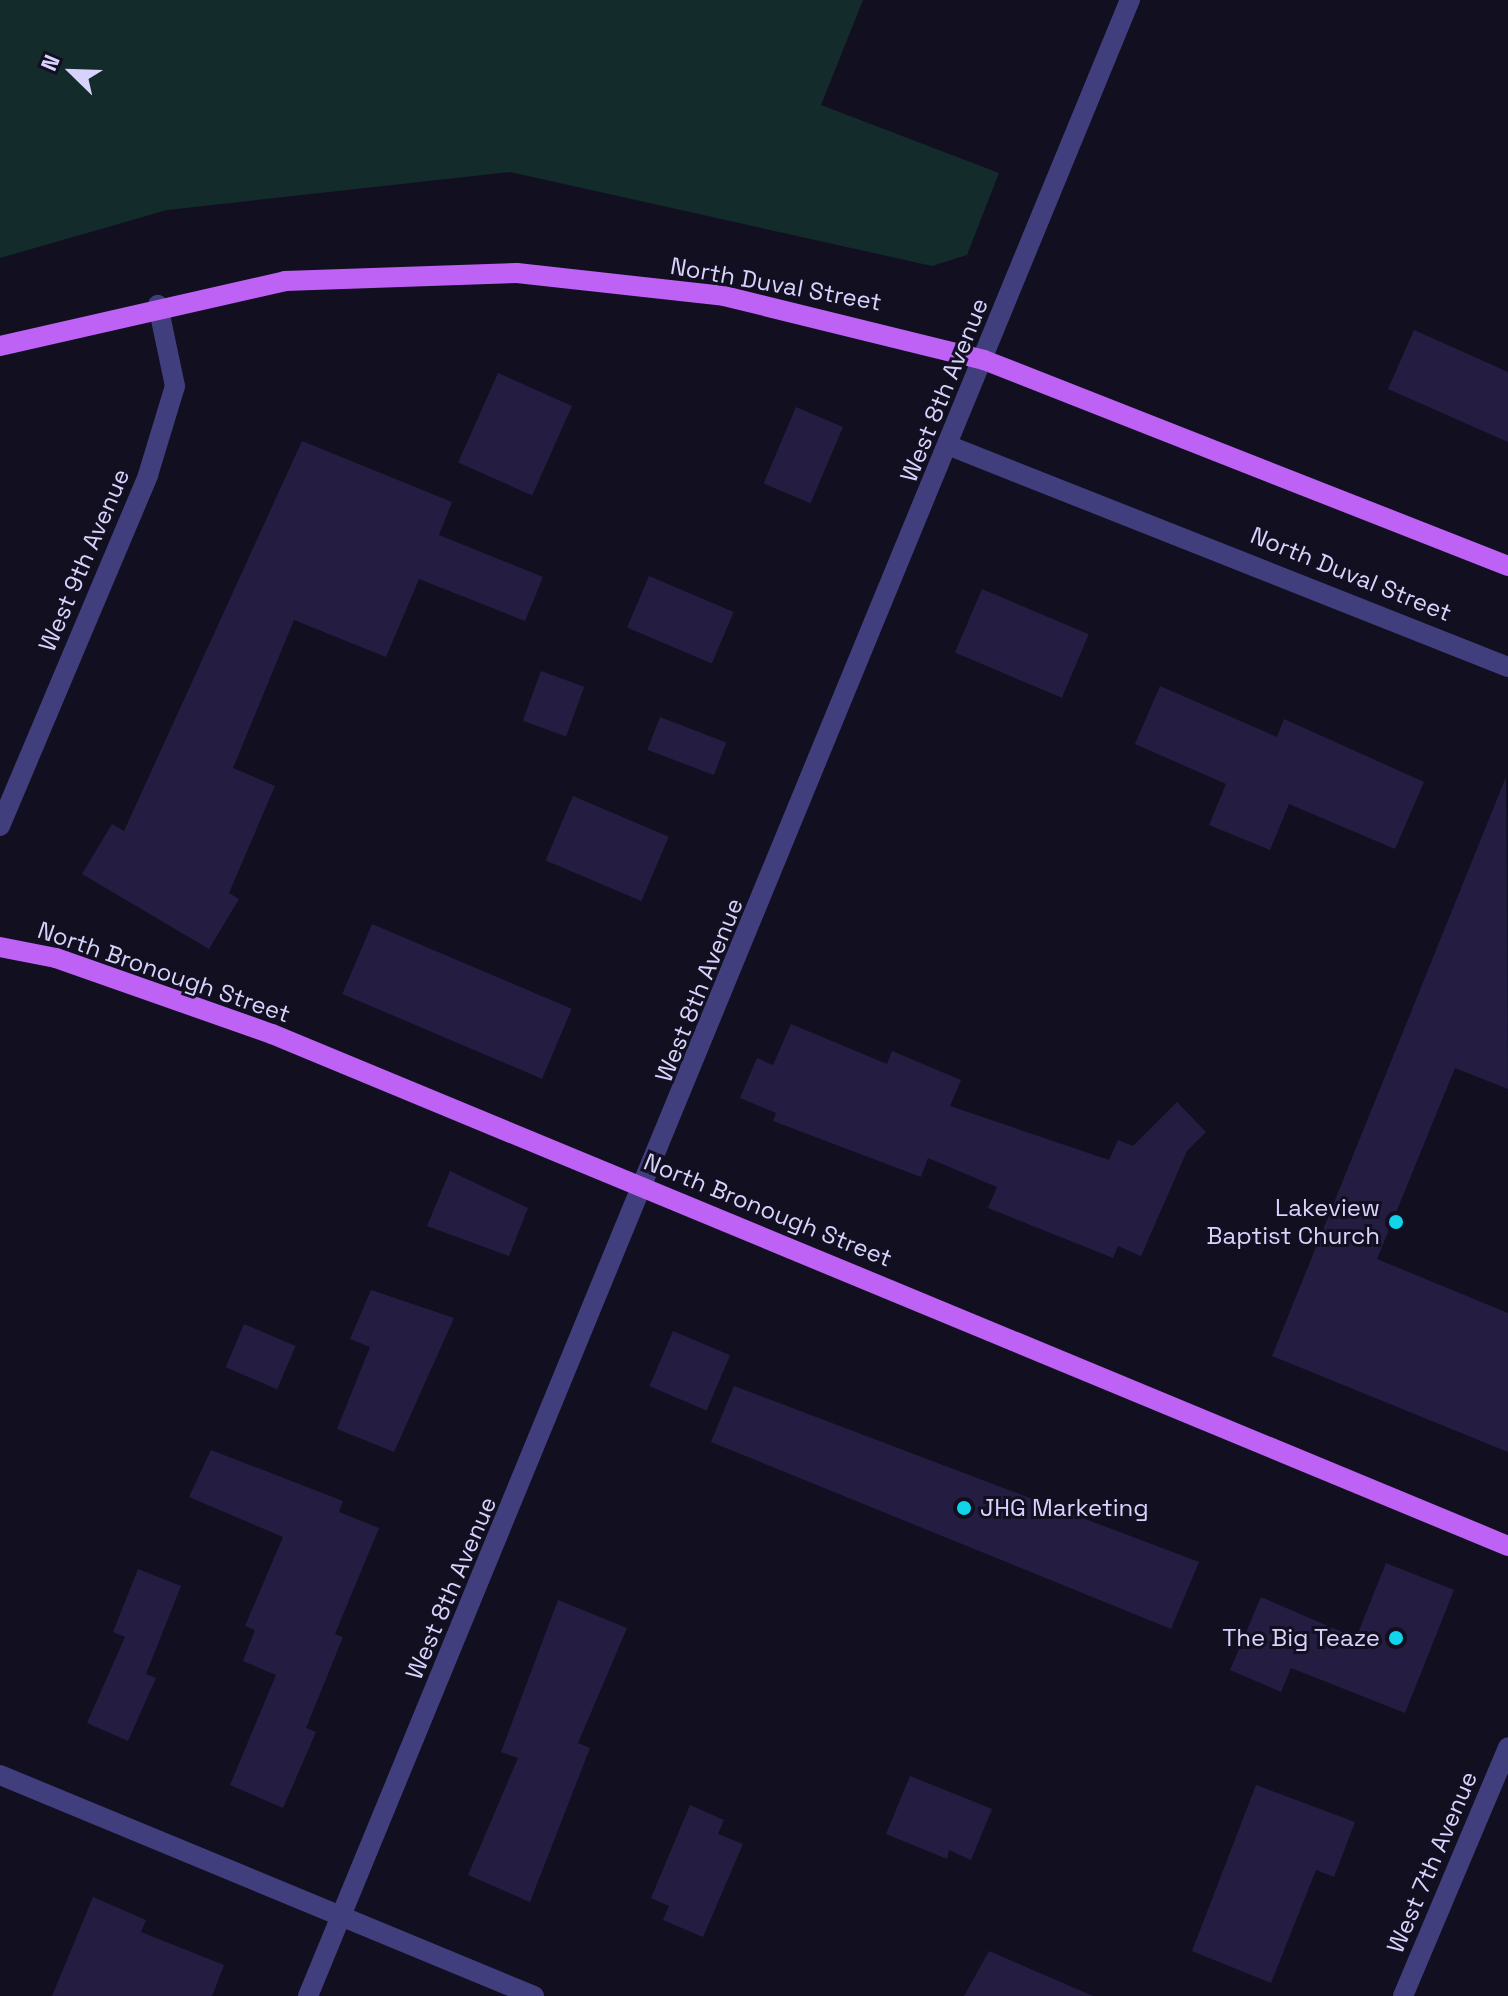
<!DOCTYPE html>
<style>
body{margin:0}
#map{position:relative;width:1508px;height:1996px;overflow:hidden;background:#120f21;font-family:"Space Grotesk",sans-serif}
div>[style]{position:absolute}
.green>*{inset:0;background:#132b2a}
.building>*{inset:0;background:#241d41;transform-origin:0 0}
.minor>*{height:20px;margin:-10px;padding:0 10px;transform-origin:10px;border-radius:10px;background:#403e7d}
.major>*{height:20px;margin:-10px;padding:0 10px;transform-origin:10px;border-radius:10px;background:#bd62f4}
.dots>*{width:22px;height:22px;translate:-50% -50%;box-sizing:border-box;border:4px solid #120f21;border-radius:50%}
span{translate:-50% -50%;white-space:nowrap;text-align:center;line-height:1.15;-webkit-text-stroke:6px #120f21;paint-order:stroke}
.street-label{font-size:24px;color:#d7d3fc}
.poi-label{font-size:24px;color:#d7d3fc}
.right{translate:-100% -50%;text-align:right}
.left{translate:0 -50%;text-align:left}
.north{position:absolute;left:32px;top:32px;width:80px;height:80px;-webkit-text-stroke:6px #120f21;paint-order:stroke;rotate:293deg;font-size:22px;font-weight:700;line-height:32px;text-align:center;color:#d7d3fc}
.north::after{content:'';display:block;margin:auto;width:28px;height:36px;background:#d7d3fc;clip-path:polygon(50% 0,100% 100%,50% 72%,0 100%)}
</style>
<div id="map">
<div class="green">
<div style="clip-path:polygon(0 0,863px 0,821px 105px,999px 173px,967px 255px,932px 266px,510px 172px,167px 210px,0 258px)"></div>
</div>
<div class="building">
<div style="clip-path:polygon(1414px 330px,1508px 372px,1508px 442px,1388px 389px)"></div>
<div style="left:498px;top:373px;width:81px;height:98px;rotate:24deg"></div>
<div style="left:796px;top:407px;width:51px;height:83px;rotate:23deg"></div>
<div style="clip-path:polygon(302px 441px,452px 502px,439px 535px,543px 577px,525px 621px,419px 579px,386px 657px,294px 620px,233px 768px,275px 786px,229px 893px,239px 899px,209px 949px,82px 874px,112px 824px,124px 831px)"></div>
<div style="left:649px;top:576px;width:92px;height:56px;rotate:23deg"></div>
<div style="left:982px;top:589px;width:116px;height:69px;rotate:23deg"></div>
<div style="left:541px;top:671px;width:46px;height:53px;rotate:20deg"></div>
<div style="clip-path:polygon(1160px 686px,1277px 737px,1284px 719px,1424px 782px,1395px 849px,1289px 804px,1270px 850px,1209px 825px,1226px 784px,1135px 744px)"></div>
<div style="left:660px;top:717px;width:71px;height:35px;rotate:21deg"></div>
<div style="clip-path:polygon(1506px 777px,1508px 1089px,1455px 1068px,1377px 1259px,1508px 1313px,1508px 1452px,1272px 1356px)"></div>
<div style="left:573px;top:796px;width:104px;height:70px;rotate:23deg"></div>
<div style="left:372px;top:924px;width:217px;height:76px;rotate:23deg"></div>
<div style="clip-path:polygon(791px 1024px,887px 1064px,892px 1051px,961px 1080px,950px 1106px,1109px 1160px,1118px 1140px,1133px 1146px,1177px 1102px,1206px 1132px,1187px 1151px,1141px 1256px,1118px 1246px,1113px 1258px,988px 1208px,997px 1187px,928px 1158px,921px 1177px,773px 1121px,776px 1113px,740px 1098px,757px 1058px,773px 1065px)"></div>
<div style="clip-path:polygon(450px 1171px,528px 1208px,509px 1256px,427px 1226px)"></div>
<div style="clip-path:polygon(371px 1290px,454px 1318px,394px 1452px,337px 1429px,370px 1347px,350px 1339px)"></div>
<div style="left:244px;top:1324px;width:56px;height:47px;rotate:23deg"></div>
<div style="left:673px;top:1331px;width:62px;height:60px;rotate:23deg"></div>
<div style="clip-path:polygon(734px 1386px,1199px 1562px,1171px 1629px,711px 1442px)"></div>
<div style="clip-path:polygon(211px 1450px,343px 1501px,339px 1512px,379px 1528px,335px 1634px,343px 1637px,306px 1728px,316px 1732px,283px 1808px,230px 1785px,276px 1675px,243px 1661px,255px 1630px,245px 1626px,283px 1537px,189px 1497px)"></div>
<div style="clip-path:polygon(1386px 1563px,1454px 1590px,1405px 1713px,1291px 1668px,1281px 1692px,1230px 1670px,1261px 1597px,1356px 1638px)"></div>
<div style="clip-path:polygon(138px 1569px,181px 1586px,146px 1674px,156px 1678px,128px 1741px,87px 1723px,125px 1637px,113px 1632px)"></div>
<div style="clip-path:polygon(558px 1600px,627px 1628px,578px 1743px,590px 1748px,530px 1902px,468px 1875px,518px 1758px,501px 1752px)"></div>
<div style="clip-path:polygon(910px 1776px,992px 1809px,971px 1860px,949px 1850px,947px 1859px,886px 1834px)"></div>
<div style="clip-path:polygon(1256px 1785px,1355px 1822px,1334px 1877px,1316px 1870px,1271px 1983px,1192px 1951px)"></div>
<div style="clip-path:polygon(690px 1805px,724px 1820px,718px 1834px,743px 1844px,703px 1937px,663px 1920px,669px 1906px,651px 1898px)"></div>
<div style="clip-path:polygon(93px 1897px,146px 1920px,141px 1932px,224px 1965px,212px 1996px,52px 1996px)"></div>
<div style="clip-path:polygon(989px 1951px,1093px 1996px,964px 1996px)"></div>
</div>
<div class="minor">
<div style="left:950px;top:446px;width:600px;rotate:21.61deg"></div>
<div style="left:0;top:826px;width:381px;rotate:-67.1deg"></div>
<div style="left:148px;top:475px;width:93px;rotate:-73.1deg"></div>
<div style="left:175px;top:386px;width:83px;rotate:-101.9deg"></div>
<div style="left:0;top:1775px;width:578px;rotate:22.48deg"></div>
<div style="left:308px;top:1996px;width:2159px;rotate:-67.62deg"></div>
<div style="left:1403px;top:1996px;width:270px;rotate:-67.1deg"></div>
</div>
<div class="major">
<div style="left:0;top:346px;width:292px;rotate:-12.8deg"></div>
<div style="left:285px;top:281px;width:232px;rotate:-2deg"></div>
<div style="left:517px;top:273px;width:208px;rotate:6.3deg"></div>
<div style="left:724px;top:296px;width:268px;rotate:13.8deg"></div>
<div style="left:984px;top:360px;width:563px;rotate:21.46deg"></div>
<div style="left:0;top:947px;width:57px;rotate:11.1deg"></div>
<div style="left:56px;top:958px;width:229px;rotate:19.4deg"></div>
<div style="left:272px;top:1034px;width:1338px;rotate:22.5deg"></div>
</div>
<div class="dots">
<div style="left:1396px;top:1222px;background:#11d3e9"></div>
<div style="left:964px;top:1508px;background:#11d3e9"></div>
<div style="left:1396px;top:1638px;background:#11d3e9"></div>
</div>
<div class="street-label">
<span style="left:776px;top:284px;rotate:10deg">North Duval Street</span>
<span style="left:944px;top:390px;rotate:-68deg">West 8th Avenue</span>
<span style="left:84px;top:560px;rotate:-67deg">West 9th Avenue</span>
<span style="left:1351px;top:574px;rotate:22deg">North Duval Street</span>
<span style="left:164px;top:972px;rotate:19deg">North Bronough Street</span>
<span style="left:699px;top:990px;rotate:-68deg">West 8th Avenue</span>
<span style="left:768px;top:1210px;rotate:22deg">North Bronough Street</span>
<span style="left:451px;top:1588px;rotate:-67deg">West 8th Avenue</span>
<span style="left:1432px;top:1862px;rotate:-67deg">West 7th Avenue</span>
</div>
<div class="poi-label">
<span class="right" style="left:1380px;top:1222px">Lakeview<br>Baptist Church</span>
<span class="left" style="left:980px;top:1508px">JHG Marketing</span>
<span class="right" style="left:1380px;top:1638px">The Big Teaze</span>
</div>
<div class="north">N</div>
</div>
